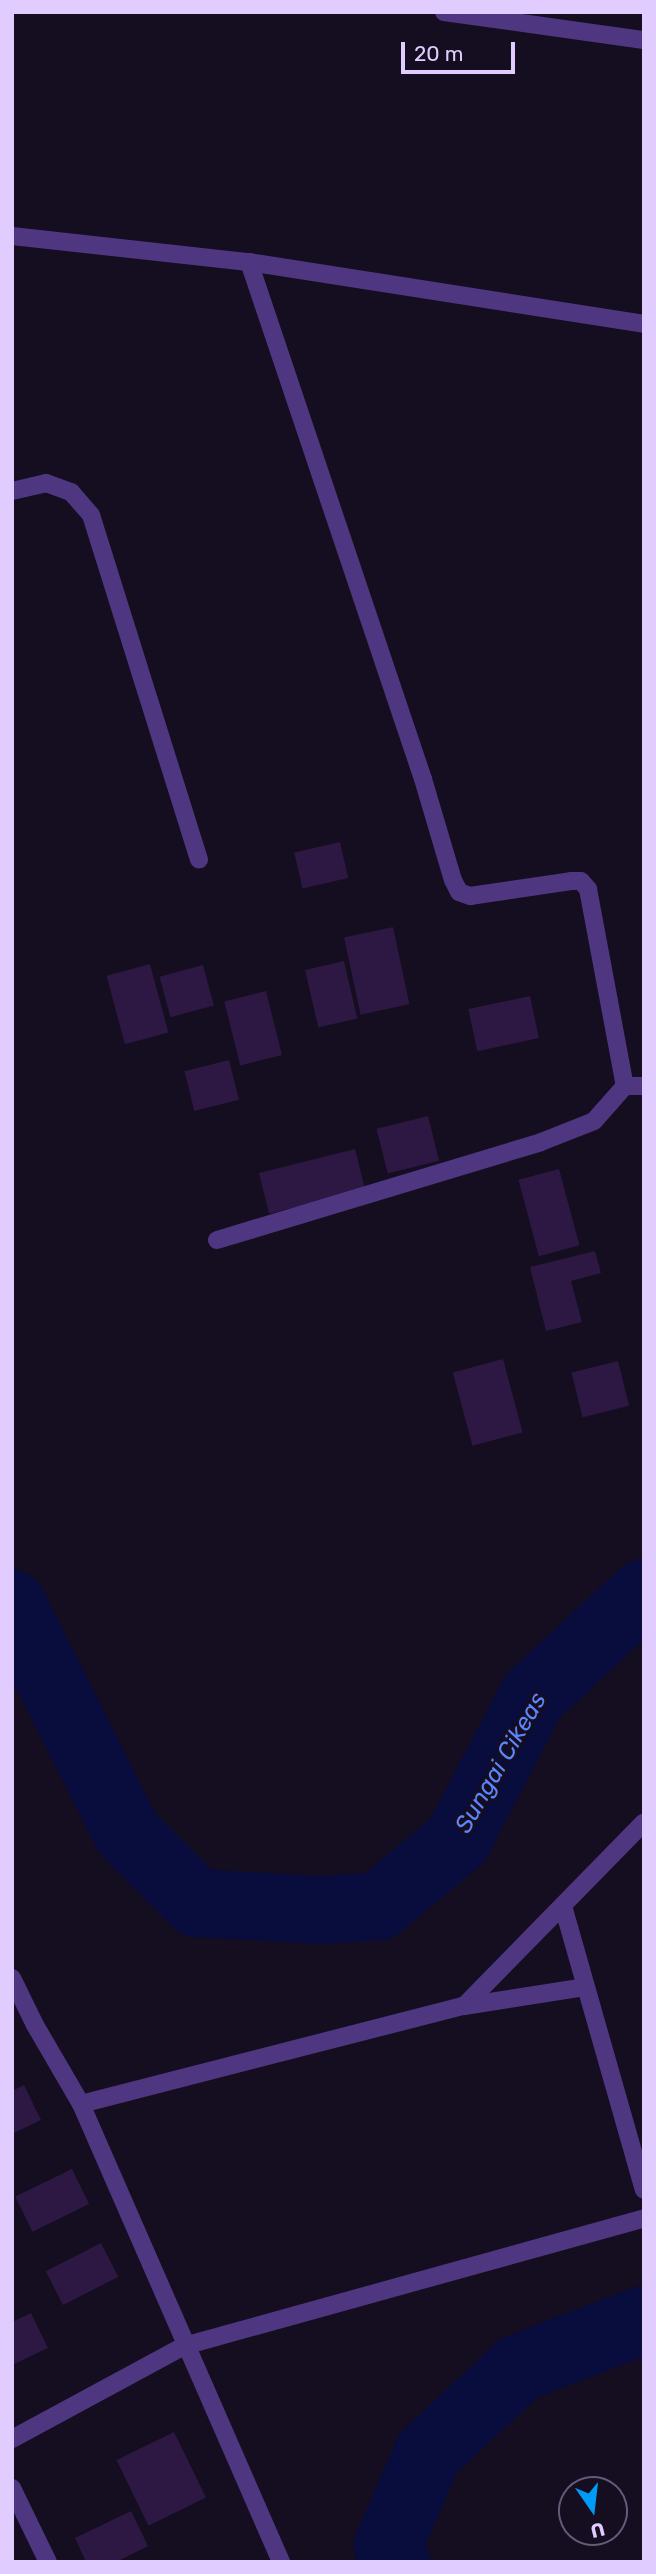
<!DOCTYPE html>
<style>
body{margin:0}
#map{position:relative;width:656px;height:2574px;overflow:hidden;background:#150d20;font-family:Rubik,sans-serif}
div>[style]{position:absolute}
.river>*{height:68px;margin:-34px;padding:0 34px;transform-origin:34px;border-radius:34px;background:#080d3e}
.building>*{inset:0;background:#2c1842;transform-origin:0 0}
.street>*{height:18px;margin:-9px;padding:0 9px;transform-origin:9px;border-radius:9px;background:#4e3780}
span{translate:-50% -50%;white-space:nowrap;text-align:center;line-height:1.15;-webkit-text-stroke:6px #150d20;paint-order:stroke}
.water-label{font-size:24px;color:#5a85ff;font-style:italic}
.frame{position:absolute;inset:0;border:14px solid #e0ccff;pointer-events:none}
.north{position:absolute;left:558px;top:2476px;width:70px;height:70px;box-sizing:border-box;background:#150d20;border:2px solid #665979;border-radius:50%;rotate:166deg;font-size:19px;font-weight:700;line-height:28px;text-align:center;color:#e0ccff}
.north::after{content:'';display:block;margin:auto;width:24px;height:32px;background:#009af7;clip-path:polygon(50% 0,100% 100%,50% 72%,0 100%)}
.scale{position:absolute;left:401px;top:42px;width:114px;height:32px;box-sizing:border-box;border:4px solid #e0ccff;border-top:0;padding-left:9px;font-size:21px;line-height:24px;white-space:nowrap;color:#e0ccff;-webkit-text-stroke:5px #150d20;paint-order:stroke}
</style>
<div id="map">
<div class="river">
<div style="left:12px;top:1604px;width:256px;rotate:63.3deg"></div>
<div style="left:127px;top:1833px;width:99px;rotate:45deg"></div>
<div style="left:197px;top:1903px;width:124px;rotate:3.2deg"></div>
<div style="left:321px;top:1910px;width:58px;rotate:-3.9deg"></div>
<div style="left:379px;top:1906px;width:102px;rotate:-39.8deg"></div>
<div style="left:457px;top:1841px;width:164px;rotate:-62.3deg"></div>
<div style="left:533px;top:1696px;width:151px;rotate:-42.9deg"></div>
<div style="left:396px;top:2562px;width:18px;rotate:-117deg"></div>
<div style="left:388px;top:2546px;width:101px;rotate:-66.7deg"></div>
<div style="left:428px;top:2453px;width:125px;rotate:-43deg"></div>
<div style="left:519px;top:2368px;width:134px;rotate:-21deg"></div>
</div>
<div class="building">
<div style="left:340px;top:842px;width:37px;height:47px;rotate:77deg"></div>
<div style="left:393px;top:927px;width:79px;height:50px;rotate:78deg"></div>
<div style="left:344px;top:961px;width:59px;height:40px;rotate:77deg"></div>
<div style="left:150px;top:964px;width:71px;height:45px;rotate:75deg"></div>
<div style="left:203px;top:965px;width:42px;height:45px;rotate:75deg"></div>
<div style="left:266px;top:991px;width:66px;height:43px;rotate:76deg"></div>
<div style="left:530px;top:996px;width:43px;height:63px;rotate:78deg"></div>
<div style="left:229px;top:1060px;width:41px;height:46px;rotate:76deg"></div>
<div style="left:428px;top:1116px;width:46px;height:53px;rotate:76deg"></div>
<div style="left:355px;top:1149px;width:42px;height:99px;rotate:76deg"></div>
<div style="left:559px;top:1169px;width:79px;height:42px;rotate:75deg"></div>
<div style="clip-path:polygon(595px 1251px,601px 1273px,571px 1281px,582px 1322px,546px 1331px,530px 1267px)"></div>
<div style="left:503px;top:1359px;width:76px;height:52px;rotate:75deg"></div>
<div style="left:618px;top:1361px;width:46px;height:48px;rotate:76deg"></div>
<div style="clip-path:polygon(24px 2085px,41px 2120px,12px 2134px,12px 2091px)"></div>
<div style="left:72px;top:2169px;width:39px;height:63px;rotate:64deg"></div>
<div style="left:101px;top:2243px;width:38px;height:62px;rotate:63deg"></div>
<div style="clip-path:polygon(31px 2313px,48px 2348px,12px 2365px,12px 2322px)"></div>
<div style="left:174px;top:2432px;width:73px;height:64px;rotate:64deg"></div>
<div style="clip-path:polygon(131px 2511px,148px 2546px,116px 2562px,86px 2562px,75px 2538px)"></div>
</div>
<div class="street">
<div style="left:444px;top:12px;width:202px;rotate:8deg"></div>
<div style="left:12px;top:236px;width:238px;rotate:6.3deg"></div>
<div style="left:249px;top:262px;width:400px;rotate:8.9deg"></div>
<div style="left:249px;top:262px;width:545px;rotate:71.4deg"></div>
<div style="left:423px;top:779px;width:105px;rotate:73.5deg"></div>
<div style="left:453px;top:880px;width:13px;rotate:63deg"></div>
<div style="left:459px;top:892px;width:12px;rotate:20deg"></div>
<div style="left:470px;top:896px;width:102px;rotate:-8.4deg"></div>
<div style="left:571px;top:881px;width:10px"></div>
<div style="left:581px;top:881px;width:11px;rotate:49deg"></div>
<div style="left:588px;top:889px;width:200px;rotate:79.4deg"></div>
<div style="left:12px;top:491px;width:35px;rotate:-13deg"></div>
<div style="left:46px;top:483px;width:27px;rotate:20deg"></div>
<div style="left:71px;top:492px;width:30px;rotate:49deg"></div>
<div style="left:91px;top:515px;width:361px;rotate:72.6deg"></div>
<div style="left:217px;top:1240px;width:338px;rotate:-16.8deg"></div>
<div style="left:541px;top:1142px;width:57px;rotate:-21.6deg"></div>
<div style="left:594px;top:1121px;width:47px;rotate:-48.5deg"></div>
<div style="left:625px;top:1086px;width:19px"></div>
<div style="left:563px;top:1906px;width:295px;rotate:74.1deg"></div>
<div style="left:12px;top:1978px;width:52px;rotate:63.9deg"></div>
<div style="left:35px;top:2025px;width:91px;rotate:59.8deg"></div>
<div style="left:81px;top:2104px;width:500px;rotate:66.4deg"></div>
<div style="left:464px;top:2006px;width:122px;rotate:-8.9deg"></div>
<div style="left:81px;top:2104px;width:395px;rotate:-14.4deg"></div>
<div style="left:464px;top:2006px;width:257px;rotate:-45.6deg"></div>
<div style="left:12px;top:2439px;width:196px;rotate:-28.4deg"></div>
<div style="left:184px;top:2346px;width:477px;rotate:-15.5deg"></div>
<div style="left:12px;top:2488px;width:82px;rotate:64.1deg"></div>
</div>
<div class="water-label">
<span style="left:501px;top:1763px;rotate:-60deg">Sungai Cikeas</span>
</div>
<div class="frame"></div>
<div class="north">U</div>
<div class="scale">20 m</div>
</div>
